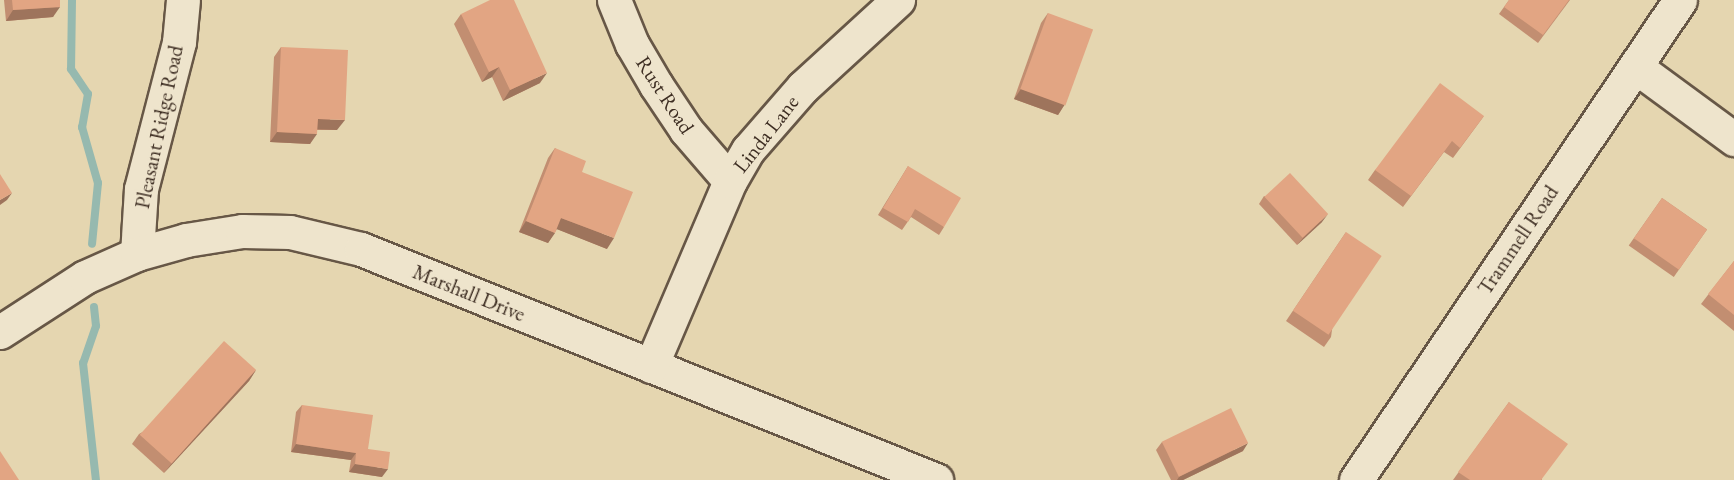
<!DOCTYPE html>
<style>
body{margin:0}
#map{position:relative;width:1734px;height:480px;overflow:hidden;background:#e5d6b0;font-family:"EB Garamond",serif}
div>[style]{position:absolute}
.stream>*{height:8px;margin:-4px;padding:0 4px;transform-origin:4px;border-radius:4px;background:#96b9af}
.roads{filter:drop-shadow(2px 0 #675746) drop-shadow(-2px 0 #675746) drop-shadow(0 2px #675746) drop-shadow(0 -2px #675746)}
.minor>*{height:33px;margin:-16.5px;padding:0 16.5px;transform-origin:16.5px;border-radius:16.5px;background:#eee4cc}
.wall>*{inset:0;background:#c28e71;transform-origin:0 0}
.shaded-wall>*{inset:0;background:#9e745c}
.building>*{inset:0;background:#e2a583;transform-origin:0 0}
span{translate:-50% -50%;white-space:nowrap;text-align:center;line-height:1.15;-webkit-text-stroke:4.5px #eee4cc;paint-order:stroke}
.street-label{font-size:21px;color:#3d2d22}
</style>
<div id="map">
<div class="stream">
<div style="left:72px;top:0;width:69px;rotate:90.8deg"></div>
<div style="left:71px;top:69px;width:30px;rotate:56deg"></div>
<div style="left:88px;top:94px;width:34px;rotate:100deg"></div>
<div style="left:82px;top:127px;width:58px;rotate:74.1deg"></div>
<div style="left:98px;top:183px;width:61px;rotate:95.6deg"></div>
<div style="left:94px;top:307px;width:19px;rotate:84deg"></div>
<div style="left:96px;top:326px;width:39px;rotate:109deg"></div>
<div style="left:83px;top:363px;width:118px;rotate:83.7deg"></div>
</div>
<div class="roads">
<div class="minor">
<div style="left:614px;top:0;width:48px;rotate:67.8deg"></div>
<div style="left:632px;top:44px;width:48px;rotate:59.7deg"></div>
<div style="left:656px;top:85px;width:54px;rotate:56.3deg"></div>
<div style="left:686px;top:130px;width:67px;rotate:49.2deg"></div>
<div style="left:1636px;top:67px;width:122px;rotate:36.3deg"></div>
<div style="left:137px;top:254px;width:65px;rotate:-86.5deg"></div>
<div style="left:141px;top:189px;width:152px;rotate:-75.5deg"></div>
<div style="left:179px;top:42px;width:42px;rotate:-84.6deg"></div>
<div style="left:0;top:332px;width:101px;rotate:-32.9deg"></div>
<div style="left:85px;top:277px;width:57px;rotate:-23.9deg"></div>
<div style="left:137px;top:254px;width:51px;rotate:-15.9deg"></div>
<div style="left:186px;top:240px;width:57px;rotate:-9.1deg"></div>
<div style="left:242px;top:231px;width:48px;rotate:1.2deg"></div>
<div style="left:290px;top:232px;width:73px;rotate:13.5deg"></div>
<div style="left:361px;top:249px;width:620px;rotate:21.89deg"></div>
<div style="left:651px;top:366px;width:201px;rotate:-66.9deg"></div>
<div style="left:730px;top:181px;width:36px;rotate:-60deg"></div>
<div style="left:748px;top:150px;width:84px;rotate:-48.9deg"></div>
<div style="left:803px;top:87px;width:129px;rotate:-42.5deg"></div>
<div style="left:1356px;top:480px;width:579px;rotate:-55.98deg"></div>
</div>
</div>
<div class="wall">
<div style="clip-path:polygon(4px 0,60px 0,53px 17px,6px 21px)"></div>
<div style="clip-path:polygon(1509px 0,1570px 0,1538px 43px,1499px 14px)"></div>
<div style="clip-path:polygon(1048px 13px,1065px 104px,1058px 115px,1014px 99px,1041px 23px)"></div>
<div style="clip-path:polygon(461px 14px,540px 83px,503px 101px,492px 77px,482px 82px,454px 24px)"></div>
<div style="clip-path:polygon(281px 47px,337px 130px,317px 130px,310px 144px,270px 142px,274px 57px)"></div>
<div style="clip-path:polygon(1484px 116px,1453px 158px,1444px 152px,1403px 207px,1368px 180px,1375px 170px)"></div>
<div style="clip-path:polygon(555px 148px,582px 172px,607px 249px,557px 229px,548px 243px,519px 232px,548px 158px)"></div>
<div style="clip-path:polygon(908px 166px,944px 227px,939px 235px,911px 217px,902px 230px,878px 215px)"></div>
<div style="clip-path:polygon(1264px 196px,1322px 222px,1297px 245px,1259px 204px)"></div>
<div style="left:1662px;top:198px;width:55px;height:58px;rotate:35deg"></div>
<div style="clip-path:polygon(1346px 232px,1331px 337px,1324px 347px,1286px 321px)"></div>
<div style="clip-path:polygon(1734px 261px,1734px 331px,1701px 304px)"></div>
<div style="clip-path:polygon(256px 370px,249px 381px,164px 473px,132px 444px,139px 434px)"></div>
<div style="clip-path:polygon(1509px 402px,1542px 480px,1453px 480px)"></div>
<div style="clip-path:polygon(302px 405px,368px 449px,382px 477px,349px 472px,351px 460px,291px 452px,296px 412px)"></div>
<div style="clip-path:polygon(1162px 442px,1243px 451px,1183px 480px,1171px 480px,1156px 450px)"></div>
</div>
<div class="shaded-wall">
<div style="clip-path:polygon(60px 7px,53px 17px,6px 21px,13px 10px)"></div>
<div style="clip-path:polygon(499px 67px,492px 77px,482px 82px,489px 72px)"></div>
<div style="clip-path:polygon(547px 73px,540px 83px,503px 101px,510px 90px)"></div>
<div style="clip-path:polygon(1021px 89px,1065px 104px,1058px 115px,1014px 99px)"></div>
<div style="clip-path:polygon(318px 119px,345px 120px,337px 130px,310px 129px)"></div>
<div style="clip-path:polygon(277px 132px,317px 134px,310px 144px,270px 142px)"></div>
<div style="clip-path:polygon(12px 193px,7px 200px,0 205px,0 200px)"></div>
<div style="clip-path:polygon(1328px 214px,1322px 222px,1297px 245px,1303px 238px)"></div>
<div style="clip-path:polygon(561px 218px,614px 238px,607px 249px,554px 228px)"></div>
<div style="clip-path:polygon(526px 221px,555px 233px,548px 243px,519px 232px)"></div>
<div style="clip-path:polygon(256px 370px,249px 381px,164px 473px,172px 463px)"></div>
<div style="clip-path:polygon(1248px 443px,1243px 451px,1183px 480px,1177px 480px,1179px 477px)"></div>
<div style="clip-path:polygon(296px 444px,356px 453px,351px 460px,291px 452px)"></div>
<div style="clip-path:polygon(355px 464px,388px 469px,382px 477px,349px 472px)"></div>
</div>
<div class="building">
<div style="clip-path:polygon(12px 0,60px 0,60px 7px,13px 10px)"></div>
<div style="clip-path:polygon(490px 0,514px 0,547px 73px,510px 90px,499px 67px,489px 72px,461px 14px)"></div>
<div style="clip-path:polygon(1509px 0,1569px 0,1543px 35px,1504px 7px)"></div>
<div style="left:1048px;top:13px;width:48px;height:81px;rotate:20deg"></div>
<div style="clip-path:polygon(281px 47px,348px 50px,345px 120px,318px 119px,317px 134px,277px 132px)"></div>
<div style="clip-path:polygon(1440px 83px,1484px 116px,1460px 148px,1452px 141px,1411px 196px,1375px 170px)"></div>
<div style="clip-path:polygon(555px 148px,586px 161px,582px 172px,633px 192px,614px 238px,561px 218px,555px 233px,526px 221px)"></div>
<div style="clip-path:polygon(908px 166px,961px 198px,944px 227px,915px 209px,908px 222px,883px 208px)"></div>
<div style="left:1290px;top:173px;width:56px;height:35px;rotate:47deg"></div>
<div style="clip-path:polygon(0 174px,12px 193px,0 200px)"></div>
<div style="left:1662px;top:198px;width:55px;height:49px;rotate:35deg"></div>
<div style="left:1346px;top:232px;width:43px;height:95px;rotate:34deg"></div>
<div style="clip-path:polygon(1734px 261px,1734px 315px,1708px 294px)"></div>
<div style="left:224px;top:341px;width:43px;height:126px;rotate:42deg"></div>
<div style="clip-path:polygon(1509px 402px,1568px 444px,1541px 480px,1470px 480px,1458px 472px)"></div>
<div style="clip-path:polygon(302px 405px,373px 415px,368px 449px,390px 452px,388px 469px,355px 464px,356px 453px,296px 444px)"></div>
<div style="left:1231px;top:408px;width:39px;height:77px;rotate:64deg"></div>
<div style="clip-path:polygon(0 451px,19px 480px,0 480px)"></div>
</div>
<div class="street-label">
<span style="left:665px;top:95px;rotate:57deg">Rust Road</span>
<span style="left:159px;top:127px;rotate:-78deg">Pleasant Ridge Road</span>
<span style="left:766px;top:134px;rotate:-52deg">Linda Lane</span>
<span style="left:1518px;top:240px;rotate:-56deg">Trammell Road</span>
<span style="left:469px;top:293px;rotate:22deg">Marshall Drive</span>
</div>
</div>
